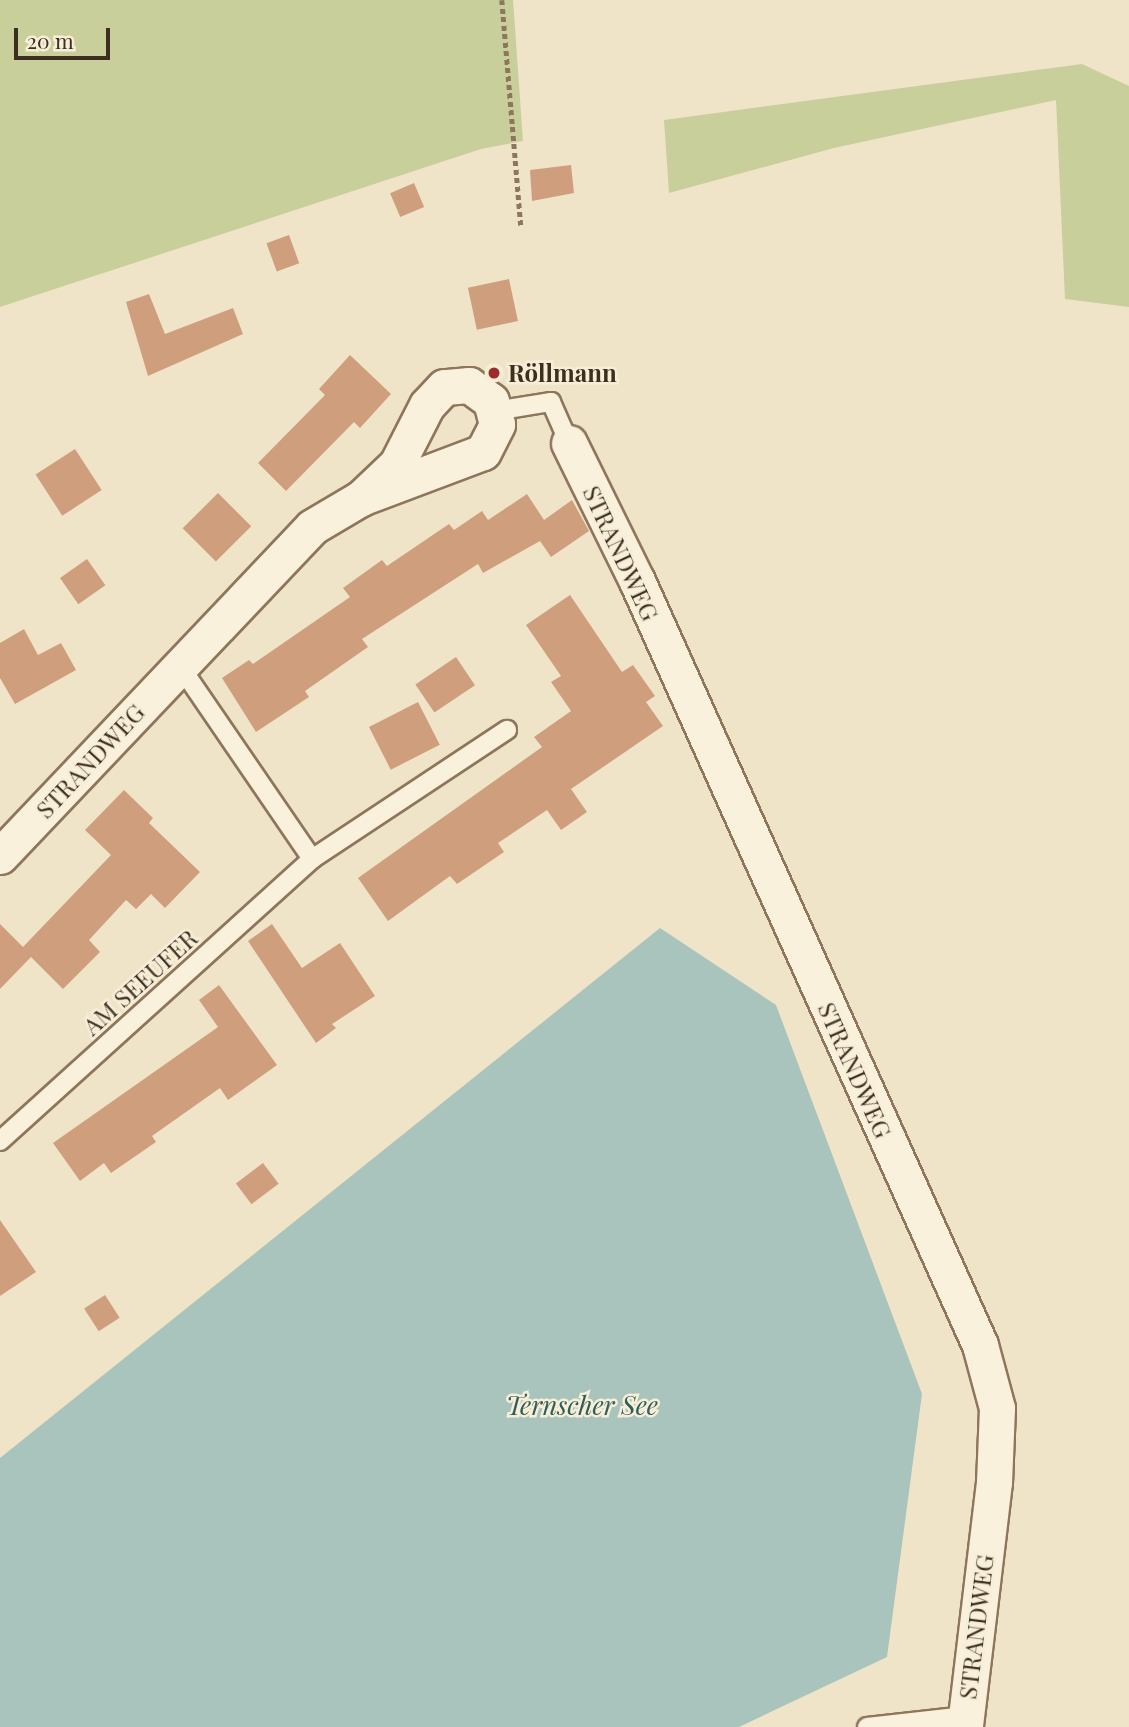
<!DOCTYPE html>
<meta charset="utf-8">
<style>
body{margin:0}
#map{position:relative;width:1129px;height:1727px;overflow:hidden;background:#f0e4c8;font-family:"Playfair Display",serif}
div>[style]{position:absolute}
.green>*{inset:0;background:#c9cf9b}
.water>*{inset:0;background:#a9c4bc}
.building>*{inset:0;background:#cf9f7d;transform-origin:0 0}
.path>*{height:4.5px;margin-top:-2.25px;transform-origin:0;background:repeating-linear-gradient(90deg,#8d765c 0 5px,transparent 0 8.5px)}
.roads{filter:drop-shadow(2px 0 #8d765c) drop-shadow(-2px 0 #8d765c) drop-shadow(0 2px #8d765c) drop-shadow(0 -2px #8d765c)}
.lane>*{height:18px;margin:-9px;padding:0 9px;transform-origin:9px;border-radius:9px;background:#faf1dc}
.street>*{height:35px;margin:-17.5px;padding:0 17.5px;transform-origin:17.5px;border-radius:17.5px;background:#faf1dc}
.dots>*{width:19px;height:19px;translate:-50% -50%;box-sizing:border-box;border:4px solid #f7eed8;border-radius:50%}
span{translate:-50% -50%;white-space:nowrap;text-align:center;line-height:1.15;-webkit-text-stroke:5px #f7eed8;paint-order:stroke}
.poi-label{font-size:24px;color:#3d2e20;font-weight:700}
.left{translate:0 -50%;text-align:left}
.street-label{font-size:24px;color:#3d2e20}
.water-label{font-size:26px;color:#2f5d5a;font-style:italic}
.scale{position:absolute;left:14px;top:28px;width:96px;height:32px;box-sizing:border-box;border:4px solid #3d2e20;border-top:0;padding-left:9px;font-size:21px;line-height:24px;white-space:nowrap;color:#3d2e20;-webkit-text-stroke:5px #f7eed8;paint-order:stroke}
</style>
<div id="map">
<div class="green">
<div style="clip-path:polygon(0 0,513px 0,523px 141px,481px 149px,0 307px)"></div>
<div style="clip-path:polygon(1082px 64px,1129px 86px,1129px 307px,1065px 299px,1056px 100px,834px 148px,669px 193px,664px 120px)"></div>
</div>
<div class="water">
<div style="clip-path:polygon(660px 928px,776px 1005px,922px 1394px,887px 1657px,739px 1727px,0 1727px,0 1458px)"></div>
</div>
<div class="building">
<div style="clip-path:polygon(571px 165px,574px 193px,532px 201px,530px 170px)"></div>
<div style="left:414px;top:183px;width:26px;height:26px;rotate:67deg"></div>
<div style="left:289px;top:235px;width:30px;height:24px;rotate:70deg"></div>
<div style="left:509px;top:279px;width:43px;height:42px;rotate:78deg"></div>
<div style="clip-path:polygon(149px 294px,165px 334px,233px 308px,243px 334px,148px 376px,126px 302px)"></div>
<div style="clip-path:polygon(350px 355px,391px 394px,360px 428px,354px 422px,286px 491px,258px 463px,325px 395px,319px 389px)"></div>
<div style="left:75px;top:449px;width:49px;height:47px;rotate:57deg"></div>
<div style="left:218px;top:493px;width:47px;height:50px;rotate:45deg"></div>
<div style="clip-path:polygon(527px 494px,544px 520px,572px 500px,589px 531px,551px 557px,540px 541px,483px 573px,478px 564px,362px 639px,368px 647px,305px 691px,309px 697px,256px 732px,222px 678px,249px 660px,253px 664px,350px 597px,343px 588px,382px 560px,387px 566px,449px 524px,454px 530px,482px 511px,488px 520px)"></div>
<div style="left:87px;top:559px;width:32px;height:33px;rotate:55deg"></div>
<div style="clip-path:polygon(570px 595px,622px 672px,633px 665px,655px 696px,646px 702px,663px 726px,571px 789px,587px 812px,561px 830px,547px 810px,498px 843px,504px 852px,457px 884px,450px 876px,388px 921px,358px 878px,542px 747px,534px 737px,571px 711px,551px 682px,561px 676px,526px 625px)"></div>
<div style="clip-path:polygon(24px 629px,38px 655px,61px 643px,76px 670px,15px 704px,0 678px,0 643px)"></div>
<div style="left:456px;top:657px;width:34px;height:49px;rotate:56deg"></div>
<div style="left:418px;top:702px;width:48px;height:55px;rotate:63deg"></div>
<div style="clip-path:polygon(124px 790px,153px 818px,149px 823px,200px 872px,165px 908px,151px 894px,136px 909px,126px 900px,89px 940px,100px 952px,63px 989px,31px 957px,0 989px,0 924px,23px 947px,111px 855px,85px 830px)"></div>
<div style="clip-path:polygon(272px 924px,302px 968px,340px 943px,375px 996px,332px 1024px,336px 1028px,316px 1043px,248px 941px)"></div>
<div style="clip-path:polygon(219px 985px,277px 1065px,228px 1100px,220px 1088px,152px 1136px,156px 1142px,111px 1173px,104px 1163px,80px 1181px,53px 1143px,218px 1027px,199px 1000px)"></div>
<div style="left:263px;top:1163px;width:26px;height:34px;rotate:53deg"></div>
<div style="clip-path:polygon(0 1220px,36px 1272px,0 1296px)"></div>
<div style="left:105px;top:1295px;width:27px;height:25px;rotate:57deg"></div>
</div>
<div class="path">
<div style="left:502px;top:0;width:226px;rotate:85.2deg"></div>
</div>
<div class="roads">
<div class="lane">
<div style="left:495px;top:411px;width:57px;rotate:-9.1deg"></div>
<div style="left:551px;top:402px;width:45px;rotate:66.3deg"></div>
<div style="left:180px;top:666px;width:234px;rotate:55.6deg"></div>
<div style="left:312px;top:859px;width:234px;rotate:-33.5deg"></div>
<div style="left:0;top:1141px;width:421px;rotate:-42.1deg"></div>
<div style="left:867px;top:1727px;width:99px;rotate:-6.4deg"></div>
</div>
<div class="street">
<div style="left:569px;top:443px;width:154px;rotate:63.8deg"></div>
<div style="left:637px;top:581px;width:837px;rotate:65.82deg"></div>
<div style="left:980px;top:1345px;width:65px;rotate:74.9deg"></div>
<div style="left:997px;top:1408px;width:74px;rotate:92.3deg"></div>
<div style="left:994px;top:1482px;width:247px;rotate:96.8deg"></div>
<div style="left:0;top:856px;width:453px;rotate:-46.5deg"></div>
<div style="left:312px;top:527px;width:57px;rotate:-30.6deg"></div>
<div style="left:361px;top:498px;width:130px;rotate:-20.7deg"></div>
<div style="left:483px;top:452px;width:31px;rotate:-63deg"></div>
<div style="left:497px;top:424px;width:24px;rotate:-105deg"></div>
<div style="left:491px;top:401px;width:27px;rotate:-144deg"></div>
<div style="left:469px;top:385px;width:25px;rotate:175deg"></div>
<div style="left:444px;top:387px;width:25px;rotate:133deg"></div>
<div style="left:427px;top:405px;width:66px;rotate:117deg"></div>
<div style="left:397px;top:464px;width:50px;rotate:136.6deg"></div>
</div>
</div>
<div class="dots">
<div style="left:494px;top:373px;background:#9e2a2b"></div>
</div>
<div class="poi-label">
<span class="left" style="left:508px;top:373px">Röllmann</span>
</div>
<div class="street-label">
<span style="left:621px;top:553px;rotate:65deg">STRANDWEG</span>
<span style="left:90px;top:761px;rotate:-47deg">STRANDWEG</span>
<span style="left:140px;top:982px;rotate:-42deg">AM SEEUFER</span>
<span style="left:855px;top:1070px;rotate:66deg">STRANDWEG</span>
<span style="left:976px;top:1627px;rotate:-83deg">STRANDWEG</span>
</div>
<div class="water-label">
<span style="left:582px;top:1405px">Ternscher See</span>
</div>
<div class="scale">20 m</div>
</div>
